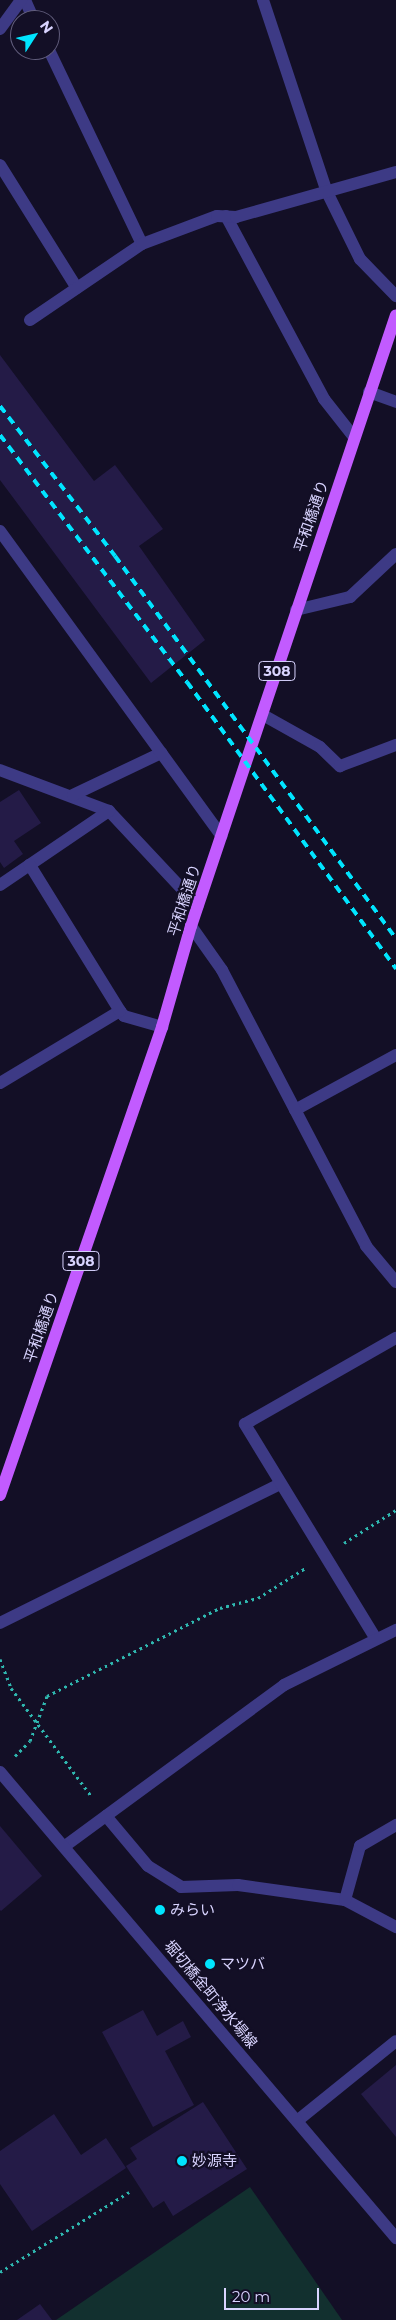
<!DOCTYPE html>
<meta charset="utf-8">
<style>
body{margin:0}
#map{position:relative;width:396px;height:2320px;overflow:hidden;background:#130f26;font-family:Montserrat,"Noto Sans JP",sans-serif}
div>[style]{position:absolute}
.green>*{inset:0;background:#12302f}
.building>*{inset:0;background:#241b47}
.path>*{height:3px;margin-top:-1.5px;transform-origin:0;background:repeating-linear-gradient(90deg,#2fb8b0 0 2.5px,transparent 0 6.5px)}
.service>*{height:12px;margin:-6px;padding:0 6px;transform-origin:6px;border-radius:6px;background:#3d3a85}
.minor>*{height:12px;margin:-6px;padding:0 6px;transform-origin:6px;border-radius:6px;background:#3d3a85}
.tertiary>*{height:12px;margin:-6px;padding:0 6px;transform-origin:6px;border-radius:6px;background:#3d3a85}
.primary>*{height:12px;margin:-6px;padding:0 6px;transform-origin:6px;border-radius:6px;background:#c25bff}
.rail>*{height:4px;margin-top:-2px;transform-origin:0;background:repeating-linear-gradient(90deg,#00e5ff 0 8px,transparent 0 14px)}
.dots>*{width:14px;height:14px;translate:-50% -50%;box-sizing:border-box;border:2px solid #130f26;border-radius:50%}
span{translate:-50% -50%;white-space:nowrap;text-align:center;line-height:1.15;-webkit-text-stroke:4.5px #130f26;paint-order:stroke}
.shield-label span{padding:1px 4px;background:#130f26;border:1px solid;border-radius:4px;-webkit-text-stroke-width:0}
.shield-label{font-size:14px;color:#d9d4ff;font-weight:700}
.street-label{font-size:15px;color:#d9d4ff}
.poi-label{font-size:15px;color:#d9d4ff}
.left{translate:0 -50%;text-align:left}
.north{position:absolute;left:10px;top:10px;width:50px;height:50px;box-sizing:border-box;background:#130f26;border:1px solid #625e7d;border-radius:50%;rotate:55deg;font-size:14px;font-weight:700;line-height:20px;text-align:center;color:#d9d4ff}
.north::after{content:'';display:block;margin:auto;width:18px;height:22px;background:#00e5ff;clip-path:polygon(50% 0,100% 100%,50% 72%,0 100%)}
.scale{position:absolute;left:224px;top:2288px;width:95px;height:22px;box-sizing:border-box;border:2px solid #d9d4ff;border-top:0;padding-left:6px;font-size:15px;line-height:18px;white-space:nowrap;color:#d9d4ff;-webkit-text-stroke:4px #130f26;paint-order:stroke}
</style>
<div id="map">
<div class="green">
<div style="clip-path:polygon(250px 2187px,342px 2320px,56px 2320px)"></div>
</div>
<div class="building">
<div style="clip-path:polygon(0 355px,94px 481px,115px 465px,163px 529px,139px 546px,205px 640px,151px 683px,0 480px)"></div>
<div style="clip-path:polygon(19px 790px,41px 823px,14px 841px,23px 854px,4px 868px,0 862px,0 802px)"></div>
<div style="clip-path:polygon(0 1826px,42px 1876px,1px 1911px,0 1910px)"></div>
<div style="clip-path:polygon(143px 2010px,157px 2036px,183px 2021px,191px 2037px,165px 2051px,194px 2105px,153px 2127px,102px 2032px)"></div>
<div style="clip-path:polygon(396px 2065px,396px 2137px,361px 2094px)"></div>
<div style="clip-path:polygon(203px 2102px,247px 2169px,173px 2216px,164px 2201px,153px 2208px,126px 2166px,137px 2159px,130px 2148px)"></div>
<div style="clip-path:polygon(54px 2114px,81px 2155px,106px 2138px,126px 2168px,32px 2231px,0 2184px,0 2151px)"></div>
<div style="clip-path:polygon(40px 2304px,52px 2320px,17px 2320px)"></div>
</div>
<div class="path">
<div style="left:344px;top:1543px;width:62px;rotate:-32.4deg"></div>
<div style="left:0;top:1659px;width:31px;rotate:69deg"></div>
<div style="left:11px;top:1688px;width:136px;rotate:53.4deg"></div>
<div style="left:15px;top:1756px;width:21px;rotate:-45deg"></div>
<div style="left:30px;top:1741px;width:48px;rotate:-69.3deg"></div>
<div style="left:47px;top:1696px;width:194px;rotate:-27deg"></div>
<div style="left:220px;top:1608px;width:39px;rotate:-15deg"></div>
<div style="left:258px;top:1598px;width:58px;rotate:-32.3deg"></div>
<div style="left:0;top:2272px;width:152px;rotate:-31.8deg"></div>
</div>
<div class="service">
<div style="left:25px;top:0;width:22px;rotate:66deg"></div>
<div style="left:263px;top:0;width:202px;rotate:71.6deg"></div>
<div style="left:327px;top:192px;width:75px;rotate:63.8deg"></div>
<div style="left:360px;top:259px;width:52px;rotate:45.8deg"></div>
<div style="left:49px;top:50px;width:215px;rotate:64.4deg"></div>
<div style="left:0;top:165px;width:145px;rotate:58deg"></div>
<div style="left:226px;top:216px;width:208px;rotate:61.8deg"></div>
<div style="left:324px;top:399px;width:48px;rotate:51.7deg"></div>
<div style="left:30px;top:320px;width:135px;rotate:-34.2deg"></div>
<div style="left:142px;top:244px;width:80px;rotate:-20.5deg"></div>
<div style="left:217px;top:216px;width:19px;rotate:3deg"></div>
<div style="left:236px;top:217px;width:166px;rotate:-15.7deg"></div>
<div style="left:296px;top:610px;width:56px;rotate:-13.5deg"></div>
<div style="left:350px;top:597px;width:63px;rotate:-43.1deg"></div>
<div style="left:0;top:770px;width:116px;rotate:20.6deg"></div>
<div style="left:109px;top:811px;width:130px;rotate:46.9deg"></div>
<div style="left:73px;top:795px;width:98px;rotate:-25.5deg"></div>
<div style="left:0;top:885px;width:132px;rotate:-34.2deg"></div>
<div style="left:120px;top:1011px;width:6px;rotate:51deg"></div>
<div style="left:124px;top:1016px;width:40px;rotate:16deg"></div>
<div style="left:0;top:1083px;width:140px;rotate:-31deg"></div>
<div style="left:120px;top:1011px;width:172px;rotate:-121.7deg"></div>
<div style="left:295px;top:1110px;width:115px;rotate:-28.6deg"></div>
<div style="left:0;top:1623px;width:313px;rotate:-26.4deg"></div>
<div style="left:376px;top:1639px;width:252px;rotate:-121.4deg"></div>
<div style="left:245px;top:1424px;width:174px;rotate:-29.7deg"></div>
<div style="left:106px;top:1816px;width:65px;rotate:50deg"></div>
<div style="left:148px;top:1866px;width:39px;rotate:32deg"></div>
<div style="left:181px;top:1887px;width:57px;rotate:-2deg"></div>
<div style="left:238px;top:1885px;width:108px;rotate:8deg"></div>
<div style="left:345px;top:1900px;width:58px;rotate:27.9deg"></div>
<div style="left:65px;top:1846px;width:272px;rotate:-36.3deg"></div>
<div style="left:284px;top:1685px;width:125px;rotate:-26.2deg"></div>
<div style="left:345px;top:1900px;width:56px;rotate:-74.5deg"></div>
<div style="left:360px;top:1846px;width:42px;rotate:-30.3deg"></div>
</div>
<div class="minor">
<div style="left:0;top:29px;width:36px;rotate:-54deg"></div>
<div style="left:369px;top:392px;width:29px;rotate:20deg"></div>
<div style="left:0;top:531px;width:377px;rotate:54deg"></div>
<div style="left:263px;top:715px;width:65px;rotate:29.3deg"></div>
<div style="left:320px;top:747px;width:28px;rotate:44deg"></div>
<div style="left:340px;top:766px;width:60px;rotate:-20.6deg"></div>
<div style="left:191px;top:926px;width:54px;rotate:54.8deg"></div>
<div style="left:222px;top:970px;width:311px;rotate:62.4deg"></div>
<div style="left:366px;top:1246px;width:47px;rotate:50.2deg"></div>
<div style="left:297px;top:2121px;width:127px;rotate:-38.9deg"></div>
</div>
<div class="tertiary">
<div style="left:0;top:1772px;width:612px;rotate:49.64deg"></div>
</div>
<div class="primary">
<div style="left:0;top:1495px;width:495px;rotate:-70.9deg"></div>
<div style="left:162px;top:1027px;width:105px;rotate:-74deg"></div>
<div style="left:191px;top:926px;width:644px;rotate:-71.45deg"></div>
</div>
<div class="rail">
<div style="left:0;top:406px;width:189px;rotate:52.5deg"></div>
<div style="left:115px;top:556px;width:474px;rotate:53.7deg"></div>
<div style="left:0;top:435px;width:310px;rotate:52.9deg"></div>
<div style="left:187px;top:682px;width:355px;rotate:53.9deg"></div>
</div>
<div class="dots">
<div style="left:160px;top:1910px;background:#00e5ff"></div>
<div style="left:210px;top:1964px;background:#00e5ff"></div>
<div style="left:182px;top:2161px;background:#00e5ff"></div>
</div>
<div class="shield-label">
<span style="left:277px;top:671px">308</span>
<span style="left:81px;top:1261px">308</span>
</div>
<div class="street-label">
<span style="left:311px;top:516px;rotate:-71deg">平和橋通り</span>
<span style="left:184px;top:900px;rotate:-72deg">平和橋通り</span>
<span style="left:41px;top:1327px;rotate:-71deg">平和橋通り</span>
<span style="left:211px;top:1994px;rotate:50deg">堀切橋金町浄水場線</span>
</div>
<div class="poi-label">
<span class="left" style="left:170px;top:1910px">みらい</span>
<span class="left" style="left:220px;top:1964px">マツバ</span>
<span class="left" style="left:192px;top:2161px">妙源寺</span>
</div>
<div class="north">N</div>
<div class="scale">20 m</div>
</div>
